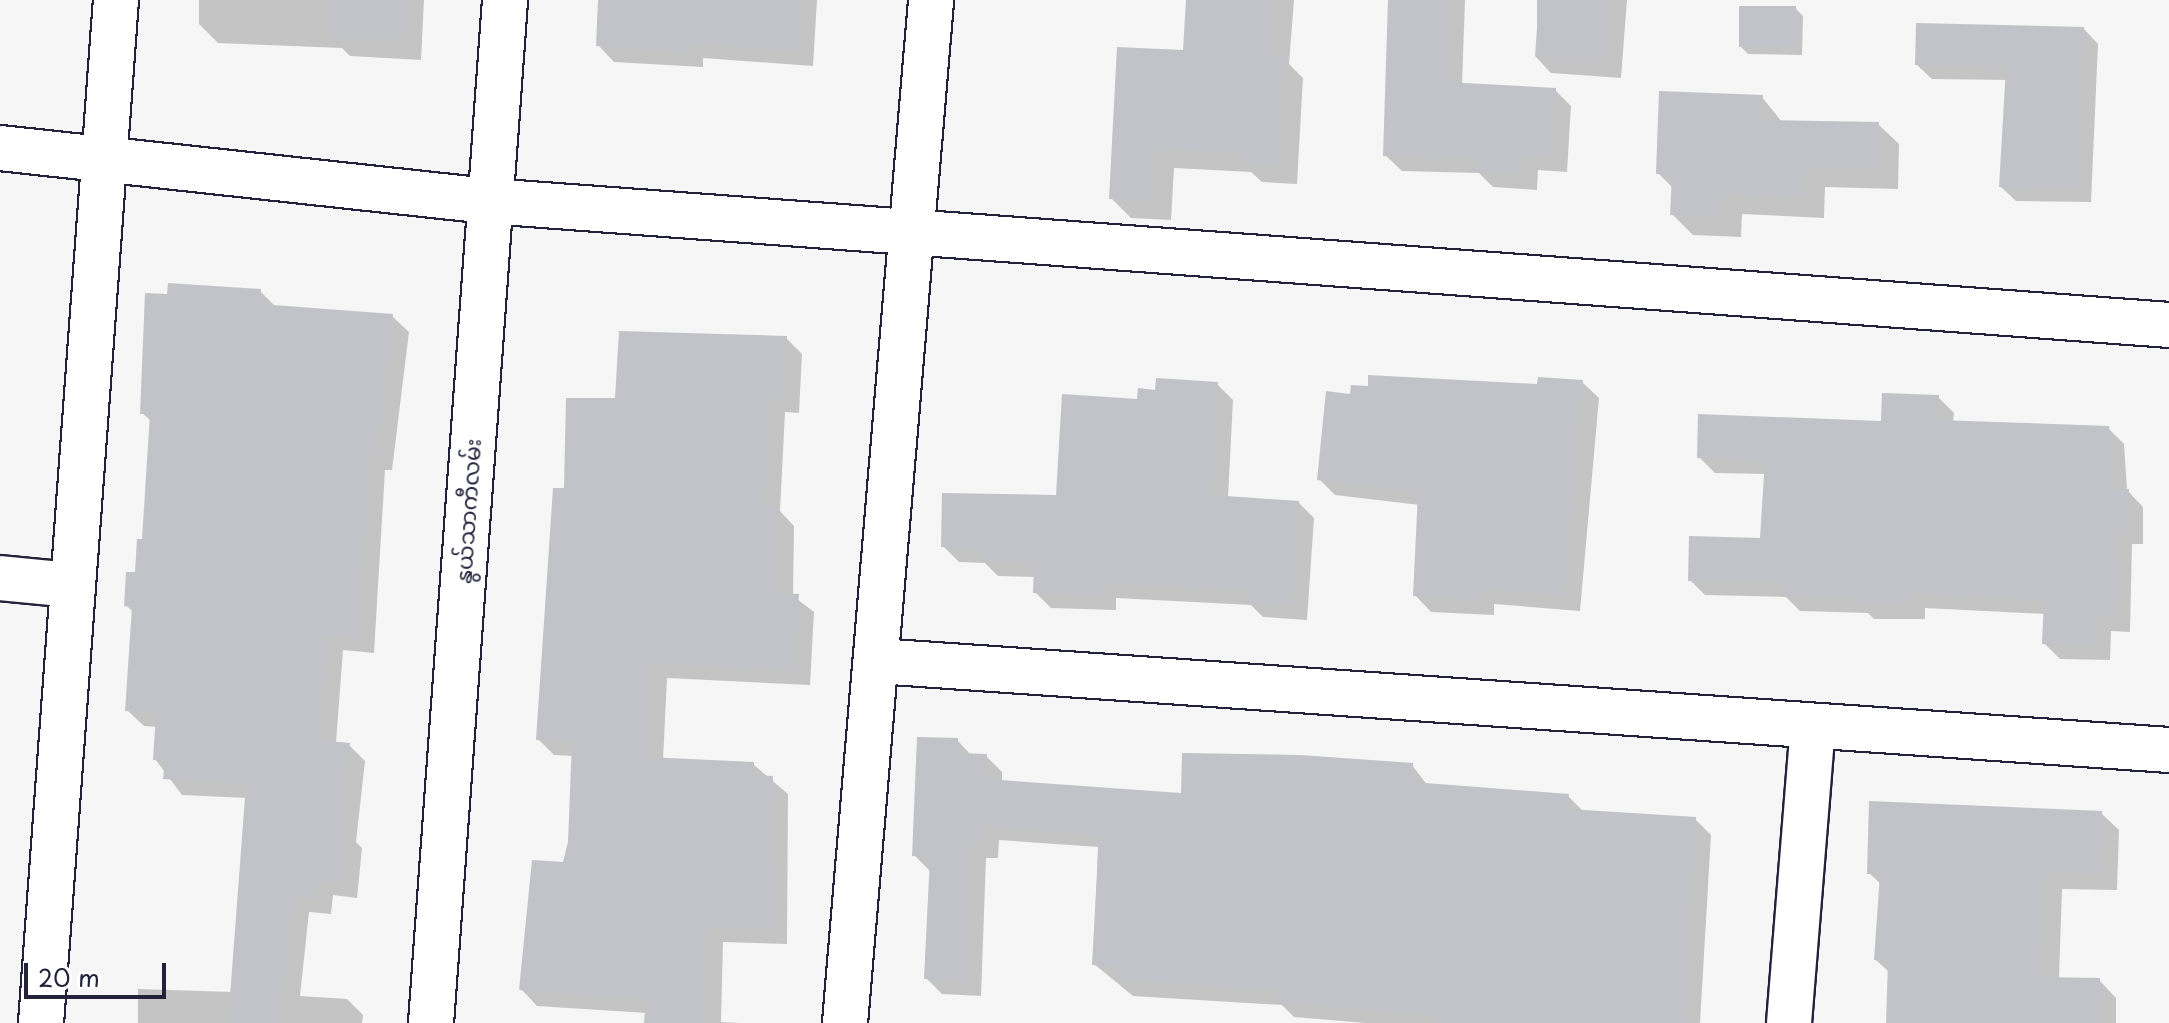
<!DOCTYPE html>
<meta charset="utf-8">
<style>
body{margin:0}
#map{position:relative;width:2169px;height:1023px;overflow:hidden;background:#f6f6f7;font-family:"Playpen Sans","Noto Sans Myanmar",sans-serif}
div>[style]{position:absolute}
.shadow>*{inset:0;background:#0003}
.building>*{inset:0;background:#c2c2c9;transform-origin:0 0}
.roads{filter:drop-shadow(2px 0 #22223b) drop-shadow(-2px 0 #22223b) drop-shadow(0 2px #22223b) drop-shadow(0 -2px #22223b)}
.minor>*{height:44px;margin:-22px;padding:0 22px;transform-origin:22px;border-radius:22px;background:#fff}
span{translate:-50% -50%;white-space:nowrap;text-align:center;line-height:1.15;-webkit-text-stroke:7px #fff;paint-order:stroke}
.street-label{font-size:22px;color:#22223b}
.scale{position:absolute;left:24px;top:963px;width:142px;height:36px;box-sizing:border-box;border:4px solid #22223b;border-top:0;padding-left:10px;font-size:24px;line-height:28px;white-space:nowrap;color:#22223b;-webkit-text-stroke:6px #fff;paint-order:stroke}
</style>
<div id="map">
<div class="shadow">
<div style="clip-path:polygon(199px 0,424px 0,421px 60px,350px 56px,342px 48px,218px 43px,199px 24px)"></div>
<div style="clip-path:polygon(601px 0,817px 0,813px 66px,703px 58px,703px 67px,614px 62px,598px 45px)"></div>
<div style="clip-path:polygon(1188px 0,1294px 0,1289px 64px,1303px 78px,1297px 184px,1262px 182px,1251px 172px,1174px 168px,1171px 220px,1131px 218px,1111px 198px,1184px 52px)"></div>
<div style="clip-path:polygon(1391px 0,1465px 0,1462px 85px,1555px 90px,1571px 106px,1567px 172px,1538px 170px,1537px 190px,1493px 187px,1479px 173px,1402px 171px,1385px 155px)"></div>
<div style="clip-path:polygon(1539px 0,1627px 0,1621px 78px,1551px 73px,1535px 56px)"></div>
<div style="clip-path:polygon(1795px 8px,1803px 16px,1802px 55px,1748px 54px,1740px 46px)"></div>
<div style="clip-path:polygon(2084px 29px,2098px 44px,2091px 202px,2016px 201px,2001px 187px,2007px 80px,1932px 79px,1917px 65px)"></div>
<div style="clip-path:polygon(1762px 97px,1782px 122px,1878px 124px,1899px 144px,1898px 189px,1825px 187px,1824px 218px,1742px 214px,1741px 237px,1693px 235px,1672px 214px,1673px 188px,1658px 173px)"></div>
<div style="clip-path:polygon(260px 291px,277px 308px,392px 316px,409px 332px,392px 470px,385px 470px,374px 653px,343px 650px,336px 743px,349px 745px,365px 761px,356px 842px,362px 848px,357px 898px,333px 895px,331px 914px,309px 912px,300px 996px,347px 999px,363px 1015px,362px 1023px,138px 1023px,138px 989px,233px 992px,247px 798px,182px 795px,155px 759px,157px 727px,144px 726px,127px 710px,134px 613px,126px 605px,144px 541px,152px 422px,142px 413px)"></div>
<div style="clip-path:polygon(786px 338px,802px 354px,799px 413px,785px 412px,780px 511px,794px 526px,793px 596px,814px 612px,810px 685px,667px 678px,663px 760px,753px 764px,788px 794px,787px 944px,723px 942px,721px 1022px,740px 1023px,646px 1023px,647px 1013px,537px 1006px,521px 989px,570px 843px,573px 756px,554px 755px,538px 739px,566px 491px,617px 400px)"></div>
<div style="clip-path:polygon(1582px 382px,1599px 398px,1580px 611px,1494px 604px,1494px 615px,1431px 612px,1415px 595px,1420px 505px,1335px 495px,1319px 479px,1352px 396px)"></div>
<div style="clip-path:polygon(1217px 384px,1233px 400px,1228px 498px,1298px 502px,1314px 518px,1307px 620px,1263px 617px,1251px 605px,1116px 598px,1116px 610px,1051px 608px,1035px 592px,1036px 577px,998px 576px,985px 563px,959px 562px,943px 546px,1058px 498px,1139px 401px,1157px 392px)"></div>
<div style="clip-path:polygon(1938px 397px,1954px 413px,1953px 422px,2108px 428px,2124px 444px,2127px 490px,2143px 507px,2143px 544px,2132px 544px,2130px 632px,2111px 631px,2110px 660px,2060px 659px,2044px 643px,2045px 614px,1925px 608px,1925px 619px,1874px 619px,1868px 613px,1800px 611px,1786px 597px,1705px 595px,1690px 580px,1762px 540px,1766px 474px,1715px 473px,1699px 457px,1883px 423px)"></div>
<div style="clip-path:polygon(957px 740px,972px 756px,986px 756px,1002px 772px,1002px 782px,1183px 795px,1412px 765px,1428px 786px,1568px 796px,1584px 812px,1695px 819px,1711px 835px,1700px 1023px,1365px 1023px,1294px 1017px,1282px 1005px,1133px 996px,1094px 964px,1098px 847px,999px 840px,998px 858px,986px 858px,981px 996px,942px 994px,926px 978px,931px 872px,915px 856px)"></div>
<div style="clip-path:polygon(2101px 813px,2119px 830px,2117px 890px,2062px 889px,2059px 979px,2099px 980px,2116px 998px,2116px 1023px,1888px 1023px,1890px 973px,1876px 960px,1882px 885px,1869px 873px)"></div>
</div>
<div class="building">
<div style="left:330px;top:0;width:74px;height:37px"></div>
<div style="clip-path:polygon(598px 0,802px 0,797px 51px,688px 43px,687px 52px,596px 46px)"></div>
<div style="clip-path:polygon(1186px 0,1273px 0,1270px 55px,1284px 56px,1278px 165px,1240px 163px,1240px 153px,1155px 149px,1152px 201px,1109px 199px,1117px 47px,1183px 50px)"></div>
<div style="clip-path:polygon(1388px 0,1449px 0,1446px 82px,1556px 88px,1552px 157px,1523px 155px,1522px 175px,1475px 172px,1476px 158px,1383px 156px)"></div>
<div style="left:1537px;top:0;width:73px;height:57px"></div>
<div style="left:1739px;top:6px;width:57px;height:41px"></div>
<div style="clip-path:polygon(1916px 23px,2084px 27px,2077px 189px,1999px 187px,2006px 67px,1915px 65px)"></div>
<div style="clip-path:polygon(1659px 91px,1763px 95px,1762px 120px,1879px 122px,1878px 169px,1805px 168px,1804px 198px,1722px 194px,1721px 217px,1670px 215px,1672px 175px,1656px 174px)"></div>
<div style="clip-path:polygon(168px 283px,261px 289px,260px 304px,393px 314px,377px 455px,370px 454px,359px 638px,327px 635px,319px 740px,350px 743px,340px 830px,347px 830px,341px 883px,317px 880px,316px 899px,293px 897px,280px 1023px,228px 1023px,246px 784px,163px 779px,165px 761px,153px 760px,156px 713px,125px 711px,132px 607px,124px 606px,126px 572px,135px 572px,137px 539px,142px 539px,150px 414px,140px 414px,145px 293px,167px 294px)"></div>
<div style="clip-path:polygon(619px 331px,787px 336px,784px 397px,769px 397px,764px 507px,779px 507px,777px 593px,799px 594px,795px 670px,651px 663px,647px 757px,754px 762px,754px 775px,773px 776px,772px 928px,707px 927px,705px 1023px,644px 1023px,646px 999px,519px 990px,532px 860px,563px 862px,568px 842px,572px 741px,536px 740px,553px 488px,564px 488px,566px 398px,615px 398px)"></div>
<div style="clip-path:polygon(1368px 375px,1537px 384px,1538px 377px,1583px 380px,1564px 596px,1479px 589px,1478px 600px,1413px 596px,1418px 492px,1317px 480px,1326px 391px,1350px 394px,1351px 385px,1368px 386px)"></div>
<div style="clip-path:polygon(1156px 378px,1218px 382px,1212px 495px,1299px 501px,1292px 605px,1245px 602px,1246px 590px,1101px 583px,1101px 596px,1033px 593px,1034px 562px,980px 561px,980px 548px,941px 547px,942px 493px,1056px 495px,1062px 394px,1137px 399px,1138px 388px,1155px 390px)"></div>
<div style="clip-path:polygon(1882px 393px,1939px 395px,1938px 420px,2109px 426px,2113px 489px,2129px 489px,2128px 529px,2117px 529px,2115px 617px,2096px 616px,2095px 646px,2042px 644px,2044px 600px,1911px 593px,1911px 604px,1856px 604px,1856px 598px,1782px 596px,1783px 583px,1688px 581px,1689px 536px,1760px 538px,1765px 460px,1697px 458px,1698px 414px,1881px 421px)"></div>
<div style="clip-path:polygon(917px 737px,958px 738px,958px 753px,987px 754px,986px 779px,1181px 793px,1182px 753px,1300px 755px,1413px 763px,1412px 782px,1569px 794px,1568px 809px,1696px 817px,1684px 1023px,1436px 1023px,1436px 1015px,1276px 1002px,1277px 990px,1115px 980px,1116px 966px,1092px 965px,1099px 836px,984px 825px,983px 843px,971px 843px,965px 981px,924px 979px,930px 857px,912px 856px)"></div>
<div style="clip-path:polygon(1869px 801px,2102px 811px,2100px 874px,2045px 872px,2042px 977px,2100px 978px,2099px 1023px,1886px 1023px,1888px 961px,1874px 960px,1880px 874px,1867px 874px)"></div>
</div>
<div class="roads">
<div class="minor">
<div style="left:0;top:148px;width:492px;rotate:6.2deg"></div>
<div style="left:489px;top:201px;width:1685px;rotate:4.22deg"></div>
<div style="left:0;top:578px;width:72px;rotate:5.6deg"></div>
<div style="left:877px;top:661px;width:1295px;rotate:3.94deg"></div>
<div style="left:41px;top:1023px;width:1026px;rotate:-85.81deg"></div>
<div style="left:431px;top:1023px;width:1026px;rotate:-85.86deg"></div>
<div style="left:845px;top:1023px;width:1027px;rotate:-85.19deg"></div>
<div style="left:1789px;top:1023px;width:298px;rotate:-85.4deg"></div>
</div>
</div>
<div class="street-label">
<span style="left:467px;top:511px;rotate:-86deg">နွယ်သာကီလမ်း</span>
</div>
<div class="scale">20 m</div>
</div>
